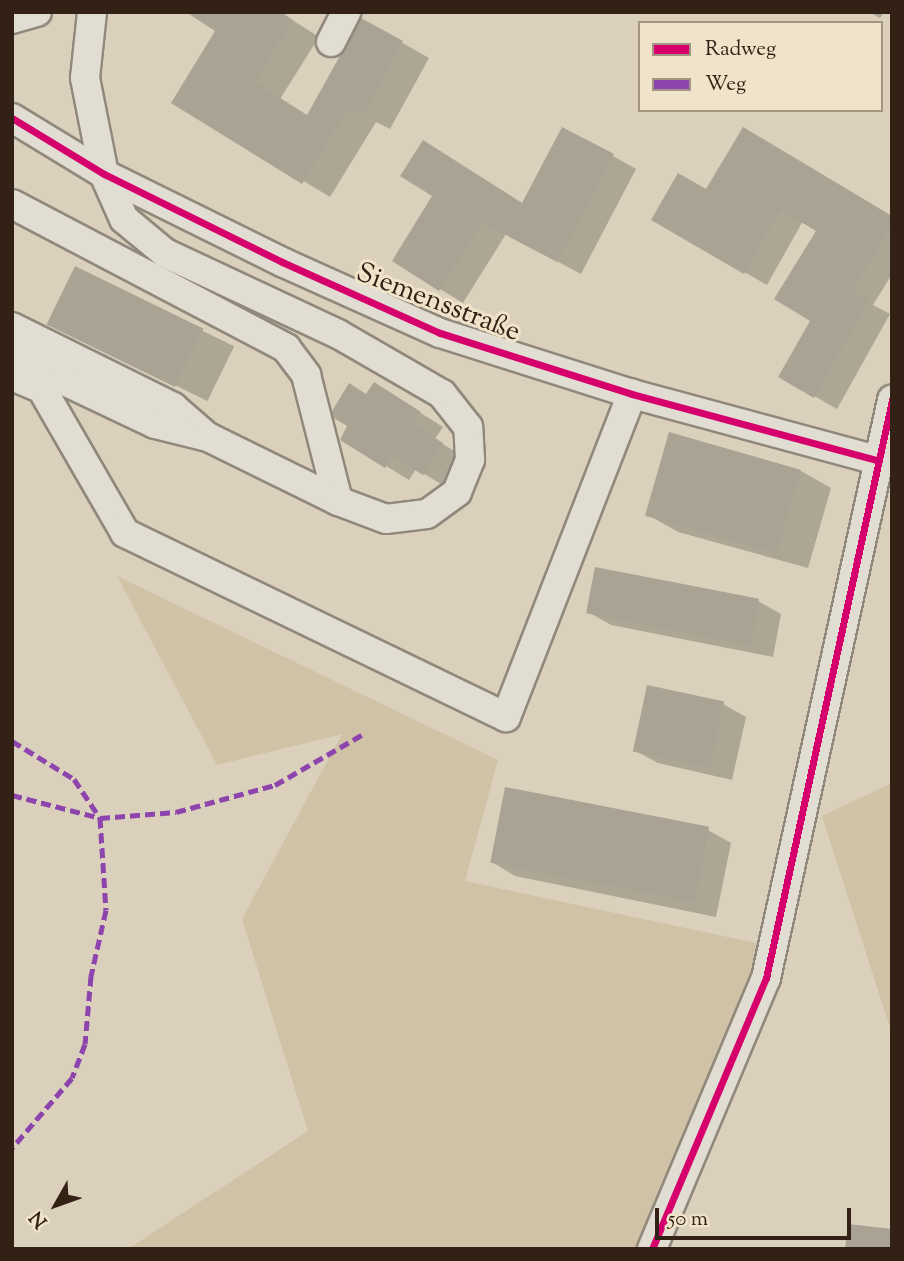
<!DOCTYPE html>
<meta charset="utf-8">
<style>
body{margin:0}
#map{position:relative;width:904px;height:1261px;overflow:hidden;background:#dad0bb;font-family:"Sorts Mill Goudy",serif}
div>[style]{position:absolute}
.green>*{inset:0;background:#d0c2a6}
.shadow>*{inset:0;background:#0003;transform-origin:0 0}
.building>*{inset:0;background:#aaa293;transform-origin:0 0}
.roads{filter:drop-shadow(2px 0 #90887b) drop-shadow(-2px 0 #90887b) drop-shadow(0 2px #90887b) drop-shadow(0 -2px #90887b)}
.minor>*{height:28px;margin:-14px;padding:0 14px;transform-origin:14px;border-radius:14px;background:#e2ddd2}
.quiet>*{height:5px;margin-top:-2.5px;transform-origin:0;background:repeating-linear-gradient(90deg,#8e44ad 0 10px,transparent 0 15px)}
.cycleway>*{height:7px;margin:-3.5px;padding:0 3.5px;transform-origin:3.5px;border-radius:3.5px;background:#d6006c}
span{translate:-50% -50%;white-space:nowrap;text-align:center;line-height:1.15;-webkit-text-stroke:6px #efe3ca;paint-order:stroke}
.street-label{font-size:28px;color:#332115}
.frame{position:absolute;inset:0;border:14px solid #332115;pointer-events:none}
.legend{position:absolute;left:638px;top:21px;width:245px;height:91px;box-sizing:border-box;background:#efe3ca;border:2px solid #a49582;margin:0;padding:9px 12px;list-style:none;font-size:21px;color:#332115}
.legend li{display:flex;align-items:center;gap:14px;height:35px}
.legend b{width:35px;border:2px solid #a49582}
.north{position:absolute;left:21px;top:1170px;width:70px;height:70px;-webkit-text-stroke:5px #efe3ca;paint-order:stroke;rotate:230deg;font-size:19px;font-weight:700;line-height:28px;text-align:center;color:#332115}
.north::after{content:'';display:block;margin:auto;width:24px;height:32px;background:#332115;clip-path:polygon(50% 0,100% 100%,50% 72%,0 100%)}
.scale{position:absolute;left:655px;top:1208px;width:196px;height:32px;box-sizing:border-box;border:4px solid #332115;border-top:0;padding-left:9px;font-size:21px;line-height:24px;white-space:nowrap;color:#332115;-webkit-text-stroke:5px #efe3ca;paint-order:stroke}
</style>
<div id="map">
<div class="green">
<div style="clip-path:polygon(117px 576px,498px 760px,465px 881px,788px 950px,663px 1249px,128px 1249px,308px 1131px,242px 919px,342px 734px,217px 765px)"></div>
<div style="clip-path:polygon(892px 783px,892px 1034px,822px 816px)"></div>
</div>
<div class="shadow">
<div style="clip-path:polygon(280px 12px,319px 37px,280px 99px,308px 116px,362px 20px,429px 58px,390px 129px,376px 122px,330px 197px,173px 102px)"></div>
<div style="clip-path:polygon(869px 12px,884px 12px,880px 18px)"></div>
<div style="clip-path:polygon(613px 156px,636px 169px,581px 274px,506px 234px,463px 303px,394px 261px,435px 195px,523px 204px)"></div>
<div style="clip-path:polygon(707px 191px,892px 217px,892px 274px,873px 305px,890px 314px,837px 409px,781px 377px,813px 321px,818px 231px,803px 221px,767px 285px,653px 220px)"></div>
<div style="left:76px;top:269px;width:176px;height:61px;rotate:26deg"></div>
<div style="clip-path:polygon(367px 396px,397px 398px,443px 427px,435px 439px,465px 458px,446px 487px,416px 469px,409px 480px,342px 439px)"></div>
<div style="clip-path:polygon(670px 434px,801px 471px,831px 488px,808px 568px,678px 532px,648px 515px)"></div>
<div style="clip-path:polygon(758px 601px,781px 614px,773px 657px,611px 625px,588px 612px)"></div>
<div style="clip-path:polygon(723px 704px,746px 717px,732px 780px,658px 763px,634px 750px)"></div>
<div style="clip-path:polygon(708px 830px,731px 843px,716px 917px,515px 876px,492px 862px)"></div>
</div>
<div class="building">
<div style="clip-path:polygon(186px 12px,281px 12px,293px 20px,255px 82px,307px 115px,361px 18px,403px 41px,363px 115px,349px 108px,302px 184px,171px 103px,215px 31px)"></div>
<div style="clip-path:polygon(562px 127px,614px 154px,557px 262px,483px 223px,439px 291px,392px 261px,432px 196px,400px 176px,423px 140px,522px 203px)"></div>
<div style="clip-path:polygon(743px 127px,892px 216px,892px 225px,853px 291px,869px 300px,814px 398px,778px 377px,810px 321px,774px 299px,816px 231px,781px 210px,744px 274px,651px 220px,678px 173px,706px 189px)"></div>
<div style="left:75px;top:266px;width:143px;height:65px;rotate:26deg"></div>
<div style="clip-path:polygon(374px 382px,421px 412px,413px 424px,443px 443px,423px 475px,393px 456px,385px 468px,340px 440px,347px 426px,334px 418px,332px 411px,349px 383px,366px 394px)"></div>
<div style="left:669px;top:432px;width:137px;height:87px;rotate:16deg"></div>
<div style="left:595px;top:567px;width:167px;height:47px;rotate:11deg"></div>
<div style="left:647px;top:685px;width:79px;height:68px;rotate:12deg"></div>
<div style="left:505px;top:787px;width:208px;height:77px;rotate:11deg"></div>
<div style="clip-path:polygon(848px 1224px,892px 1229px,892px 1249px,845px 1249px)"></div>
</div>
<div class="roads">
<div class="minor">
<div style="left:12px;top:19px;width:26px;rotate:-16deg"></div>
<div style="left:331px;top:42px;width:34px;rotate:-63deg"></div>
<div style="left:12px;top:118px;width:108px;rotate:31.3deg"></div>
<div style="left:104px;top:174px;width:199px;rotate:26.3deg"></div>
<div style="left:282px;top:262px;width:173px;rotate:24.2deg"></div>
<div style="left:440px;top:333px;width:201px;rotate:17.6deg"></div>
<div style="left:632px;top:394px;width:253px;rotate:15.1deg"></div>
<div style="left:12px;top:204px;width:310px;rotate:27.7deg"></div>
<div style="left:286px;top:348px;width:34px;rotate:53deg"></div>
<div style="left:306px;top:375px;width:130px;rotate:75.7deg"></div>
<div style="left:12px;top:327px;width:180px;rotate:26.4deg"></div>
<div style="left:173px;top:407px;width:40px;rotate:41deg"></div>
<div style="left:12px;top:356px;width:158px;rotate:25.4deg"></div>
<div style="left:155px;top:424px;width:55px;rotate:13.8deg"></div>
<div style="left:208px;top:437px;width:145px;rotate:26.2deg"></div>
<div style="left:338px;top:501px;width:51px;rotate:20.6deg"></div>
<div style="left:386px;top:519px;width:41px;rotate:-7deg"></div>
<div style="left:427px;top:514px;width:37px;rotate:-36deg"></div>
<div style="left:457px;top:492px;width:35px;rotate:-68deg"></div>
<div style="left:470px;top:460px;width:33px;rotate:-93deg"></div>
<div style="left:468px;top:427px;width:42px;rotate:-128.2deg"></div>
<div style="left:442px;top:394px;width:120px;rotate:-150deg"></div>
<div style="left:338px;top:334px;width:191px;rotate:-154.9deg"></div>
<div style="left:165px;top:253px;width:53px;rotate:-140.3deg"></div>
<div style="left:124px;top:219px;width:49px;rotate:-114deg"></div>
<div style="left:104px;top:174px;width:98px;rotate:-101.2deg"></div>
<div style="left:85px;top:78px;width:66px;rotate:-83.9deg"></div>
<div style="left:12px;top:376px;width:33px;rotate:23deg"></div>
<div style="left:42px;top:389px;width:166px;rotate:60deg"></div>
<div style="left:125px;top:533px;width:423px;rotate:25.8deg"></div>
<div style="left:506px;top:717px;width:347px;rotate:-68.7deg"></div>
<div style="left:652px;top:1249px;width:294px;rotate:-67.2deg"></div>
<div style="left:766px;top:978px;width:592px;rotate:-77.7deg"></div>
</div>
</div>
<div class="quiet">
<div style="left:12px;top:741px;width:73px;rotate:31.5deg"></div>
<div style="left:74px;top:779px;width:47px;rotate:56.3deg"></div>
<div style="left:100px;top:818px;width:92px;rotate:86.3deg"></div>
<div style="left:106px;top:910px;width:68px;rotate:102.8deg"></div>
<div style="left:91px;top:976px;width:68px;rotate:95deg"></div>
<div style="left:85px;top:1044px;width:36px;rotate:111deg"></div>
<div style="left:72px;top:1078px;width:92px;rotate:130.6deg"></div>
<div style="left:12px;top:795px;width:91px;rotate:14.6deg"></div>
<div style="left:100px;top:818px;width:76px;rotate:-4.5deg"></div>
<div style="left:176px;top:812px;width:103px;rotate:-15.3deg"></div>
<div style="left:275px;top:785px;width:104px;rotate:-30deg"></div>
</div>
<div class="cycleway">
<div style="left:12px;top:118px;width:108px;rotate:31.3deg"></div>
<div style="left:104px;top:174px;width:199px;rotate:26.3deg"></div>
<div style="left:282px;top:262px;width:173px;rotate:24.2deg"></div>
<div style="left:440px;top:333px;width:201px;rotate:17.6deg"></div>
<div style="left:632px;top:394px;width:253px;rotate:15.1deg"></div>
<div style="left:652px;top:1249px;width:294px;rotate:-67.2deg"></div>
<div style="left:766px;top:978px;width:592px;rotate:-77.7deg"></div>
</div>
<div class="street-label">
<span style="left:438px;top:303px;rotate:21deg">Siemensstraße</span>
</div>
<div class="frame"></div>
<ul class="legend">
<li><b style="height:9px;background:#d6006c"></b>Radweg</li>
<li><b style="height:9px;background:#8e44ad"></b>Weg</li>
</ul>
<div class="north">N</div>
<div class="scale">50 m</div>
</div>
